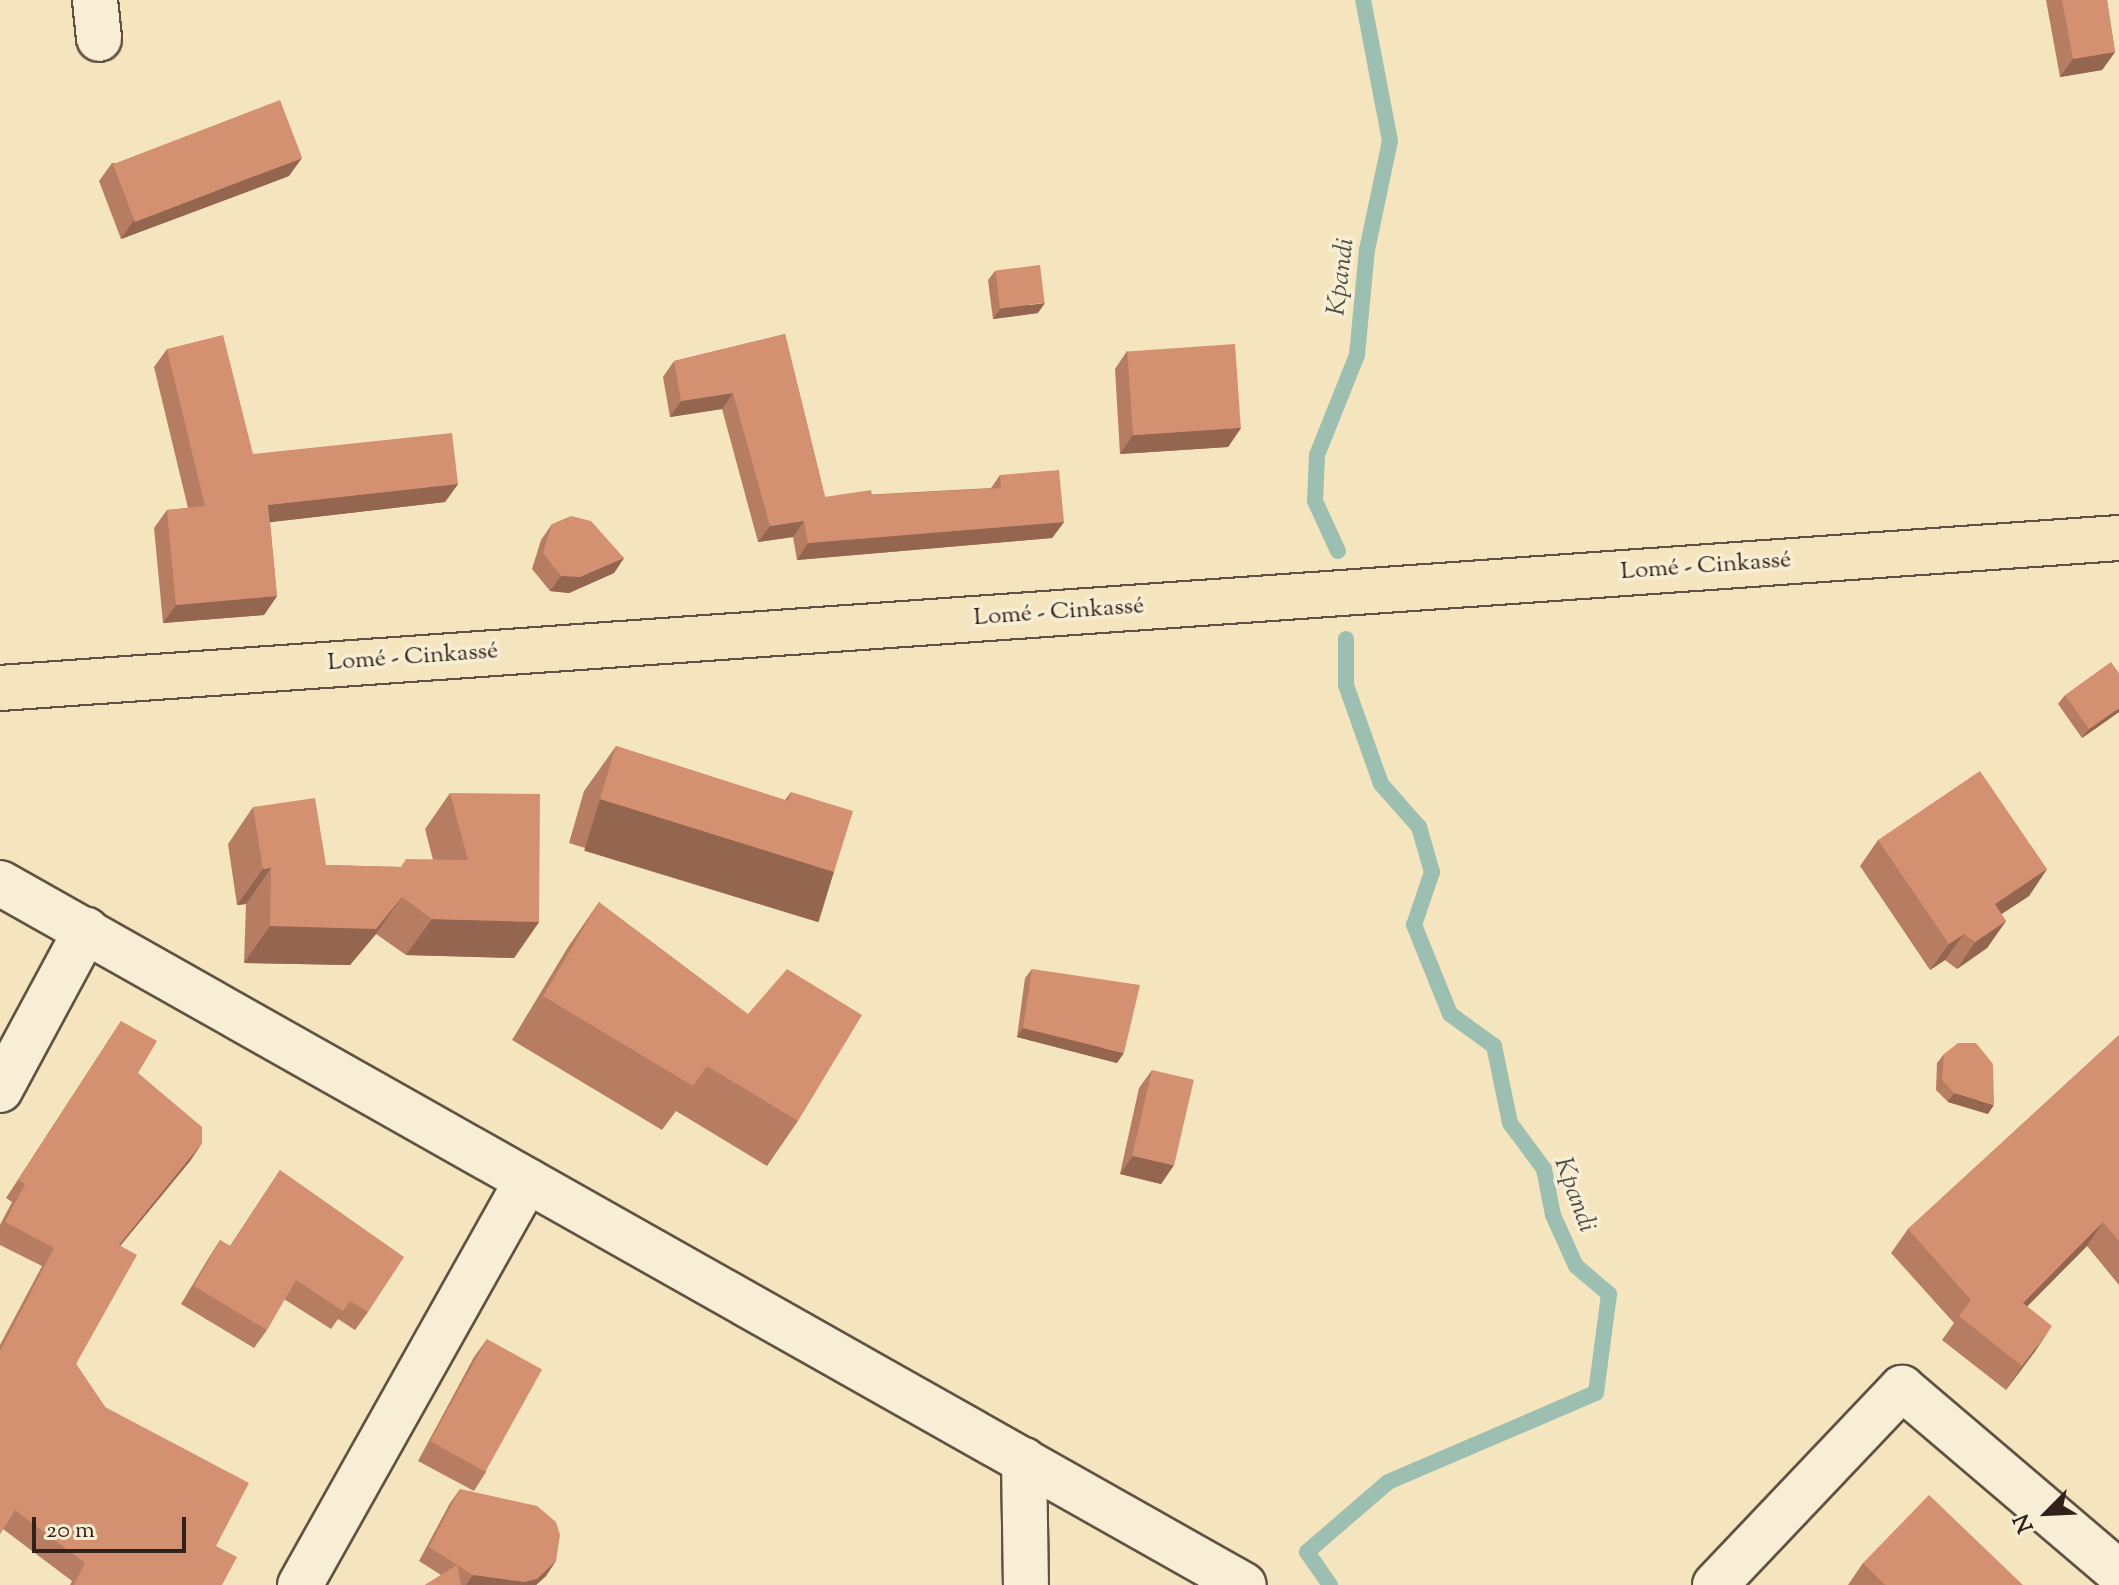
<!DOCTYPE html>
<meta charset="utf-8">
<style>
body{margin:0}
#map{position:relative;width:2119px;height:1585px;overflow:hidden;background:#f5e5be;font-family:"Sorts Mill Goudy",serif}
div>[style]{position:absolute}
.stream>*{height:16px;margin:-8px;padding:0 8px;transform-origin:8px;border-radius:8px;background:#9cbfb1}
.roads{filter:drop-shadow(2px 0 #625243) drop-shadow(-2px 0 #625243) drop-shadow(0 2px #625243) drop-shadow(0 -2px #625243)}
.street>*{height:44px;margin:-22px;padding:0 22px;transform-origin:22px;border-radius:22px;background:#f8eed5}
.highway>*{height:44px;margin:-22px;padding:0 22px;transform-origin:22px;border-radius:22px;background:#f5e5be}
.wall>*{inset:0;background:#b67d62}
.shaded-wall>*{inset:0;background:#946650;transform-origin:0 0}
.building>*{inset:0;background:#d49172;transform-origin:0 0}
span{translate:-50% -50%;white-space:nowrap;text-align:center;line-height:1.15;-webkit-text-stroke:7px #f8eed5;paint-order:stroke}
.street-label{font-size:24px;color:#31211a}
.water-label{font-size:26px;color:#515047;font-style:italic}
.north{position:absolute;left:2007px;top:1473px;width:80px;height:80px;-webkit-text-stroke:6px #f8eed5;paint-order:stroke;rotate:246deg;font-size:22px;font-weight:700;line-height:32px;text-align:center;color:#31211a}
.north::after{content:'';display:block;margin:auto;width:28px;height:36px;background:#31211a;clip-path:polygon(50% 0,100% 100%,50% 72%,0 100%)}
.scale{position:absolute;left:32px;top:1517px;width:154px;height:36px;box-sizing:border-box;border:4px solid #31211a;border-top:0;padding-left:10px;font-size:24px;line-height:28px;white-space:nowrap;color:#31211a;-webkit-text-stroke:6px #f8eed5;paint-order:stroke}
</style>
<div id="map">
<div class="stream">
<div style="left:1338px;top:551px;width:55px;rotate:-114.7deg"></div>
<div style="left:1315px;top:501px;width:46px;rotate:-87.5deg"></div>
<div style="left:1317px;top:455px;width:108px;rotate:-68.2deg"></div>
<div style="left:1357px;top:355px;width:105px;rotate:-84.6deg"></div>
<div style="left:1367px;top:250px;width:111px;rotate:-78.1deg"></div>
<div style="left:1390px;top:141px;width:144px;rotate:-100.8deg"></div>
<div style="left:1330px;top:1585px;width:40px;rotate:-124.9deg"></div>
<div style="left:1307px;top:1552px;width:107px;rotate:-40.8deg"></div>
<div style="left:1388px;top:1482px;width:226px;rotate:-23.2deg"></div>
<div style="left:1596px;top:1393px;width:100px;rotate:-82.5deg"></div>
<div style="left:1609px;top:1294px;width:43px;rotate:-139.7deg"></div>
<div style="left:1576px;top:1266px;width:56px;rotate:-114.3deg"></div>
<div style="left:1553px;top:1215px;width:47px;rotate:-101.1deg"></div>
<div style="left:1544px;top:1169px;width:57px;rotate:-126.5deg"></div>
<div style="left:1510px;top:1123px;width:79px;rotate:-101.7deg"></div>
<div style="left:1494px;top:1046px;width:54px;rotate:-144deg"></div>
<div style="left:1450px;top:1014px;width:96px;rotate:-112deg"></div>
<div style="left:1414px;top:925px;width:56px;rotate:-71.2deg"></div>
<div style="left:1432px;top:872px;width:47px;rotate:-106.1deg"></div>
<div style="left:1419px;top:827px;width:57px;rotate:-131.5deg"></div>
<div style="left:1381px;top:784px;width:105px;rotate:-109.5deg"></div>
<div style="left:1346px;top:685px;width:46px;rotate:-90deg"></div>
</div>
<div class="roads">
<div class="street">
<div style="left:95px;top:0;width:39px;rotate:84deg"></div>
<div style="left:0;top:883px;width:1428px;rotate:29.44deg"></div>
<div style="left:0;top:1090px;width:182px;rotate:-61.7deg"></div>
<div style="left:1024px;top:1460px;width:125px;rotate:89.1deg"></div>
<div style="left:300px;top:1585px;width:464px;rotate:-60.7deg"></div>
<div style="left:1715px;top:1585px;width:272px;rotate:-46.5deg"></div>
<div style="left:1902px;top:1388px;width:285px;rotate:40.4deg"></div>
</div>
<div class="highway">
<div style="left:0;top:688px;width:2124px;rotate:-4.05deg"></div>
</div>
</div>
<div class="wall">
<div style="clip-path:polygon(2046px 0,2107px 0,2115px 52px,2102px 70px,2060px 77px)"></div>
<div style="clip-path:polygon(112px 163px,289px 176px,121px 239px,99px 181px)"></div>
<div style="clip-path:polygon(995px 271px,1038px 313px,993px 319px,988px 280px)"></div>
<div style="clip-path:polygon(785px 334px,825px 497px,991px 488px,1000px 475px,1064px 522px,1052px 538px,797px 560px,793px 537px,758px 542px,722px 409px,670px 417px,663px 377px,674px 361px)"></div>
<div style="clip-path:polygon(167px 349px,253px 454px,458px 484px,445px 502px,270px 522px,277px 596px,264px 615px,163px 623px,154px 528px,167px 510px,188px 508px,154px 367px)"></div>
<div style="clip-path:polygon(1127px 351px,1241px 428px,1228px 447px,1120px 454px,1115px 369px)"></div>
<div style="clip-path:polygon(552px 524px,624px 558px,614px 573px,569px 593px,550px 591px,532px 569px,541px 540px)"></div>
<div style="clip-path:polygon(2065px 695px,2119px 712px,2082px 738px,2058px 704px)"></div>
<div style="clip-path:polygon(616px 746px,785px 800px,791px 792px,803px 916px,569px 843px,584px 791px)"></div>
<div style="clip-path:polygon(450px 793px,539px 922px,514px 958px,406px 955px,376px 934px,350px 965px,244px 963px,246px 904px,237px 905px,228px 844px,253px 807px,326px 865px,401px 867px,433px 860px,425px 829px)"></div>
<div style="clip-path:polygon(1878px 840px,2047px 869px,2029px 896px,2001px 914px,2006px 921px,1987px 948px,1957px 969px,1945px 960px,1930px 970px,1860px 866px)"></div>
<div style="clip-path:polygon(599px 902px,798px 1121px,767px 1166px,676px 1111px,662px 1130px,512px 1040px,568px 947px)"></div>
<div style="clip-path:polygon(1032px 969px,1117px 1063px,1017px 1037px,1025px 978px)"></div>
<div style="clip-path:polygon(121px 1021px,138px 1073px,202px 1143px,190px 1161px,120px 1246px,76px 1364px,105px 1407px,216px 1546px,222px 1585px,70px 1585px,72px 1581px,3px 1529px,0 1534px,0 1345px,42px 1266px,0 1245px,0 1225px,12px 1202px,6px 1198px)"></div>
<div style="clip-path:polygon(2119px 1035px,2119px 1285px,2087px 1246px,2027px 1306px,2036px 1350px,2006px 1390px,1942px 1340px,1954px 1323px,1891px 1253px,1908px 1229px)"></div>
<div style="clip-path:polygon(1944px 1054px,1988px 1114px,1948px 1102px,1936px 1090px,1937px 1063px)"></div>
<div style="clip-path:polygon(1152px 1070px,1174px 1165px,1161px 1184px,1120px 1174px,1139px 1088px)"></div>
<div style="clip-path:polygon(280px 1170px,368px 1312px,355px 1330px,338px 1319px,331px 1329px,284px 1299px,267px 1330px,254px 1348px,181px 1304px,208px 1259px,220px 1240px,230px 1246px)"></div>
<div style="clip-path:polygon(487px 1339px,486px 1472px,474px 1491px,418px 1461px,474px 1357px)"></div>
<div style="clip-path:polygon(460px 1489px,546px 1576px,536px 1585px,425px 1585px,441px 1575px,419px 1561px,450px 1503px)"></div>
<div style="clip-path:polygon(1863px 1563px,2023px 1585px,1848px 1585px)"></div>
</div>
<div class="shaded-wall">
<div style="clip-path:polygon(2115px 52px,2102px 70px,2060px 77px,2073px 59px)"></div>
<div style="clip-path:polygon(302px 158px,289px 176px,121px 239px,134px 220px)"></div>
<div style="clip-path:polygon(1045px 303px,1038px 313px,993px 319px,1000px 309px)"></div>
<div style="clip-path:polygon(733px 393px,722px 409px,670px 417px,681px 401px)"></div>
<div style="clip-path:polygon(1241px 428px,1228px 447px,1120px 454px,1133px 435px)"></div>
<div style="clip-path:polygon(458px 484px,445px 502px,255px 524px,268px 505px)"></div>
<div style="clip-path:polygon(804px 521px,793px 537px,758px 542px,770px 526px)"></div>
<div style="clip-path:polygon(1064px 522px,1052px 538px,797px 560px,808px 543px)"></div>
<div style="clip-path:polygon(624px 558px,614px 573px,569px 593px,550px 591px,561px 576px)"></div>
<div style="clip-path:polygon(277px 596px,264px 615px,163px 623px,176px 605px)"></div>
<div style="clip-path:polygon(2119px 708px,2119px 712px,2082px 738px,2089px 729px)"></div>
<div style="left:600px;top:799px;width:245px;height:54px;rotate:17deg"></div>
<div style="clip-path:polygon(271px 868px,246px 904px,237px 905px,263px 869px)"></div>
<div style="clip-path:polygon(2047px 869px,2029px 896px,1976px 931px,1995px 904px)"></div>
<div style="clip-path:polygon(402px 897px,376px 934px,350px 965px,244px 963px,270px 926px)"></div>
<div style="clip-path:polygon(432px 919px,539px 922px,514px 958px,406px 955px)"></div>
<div style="clip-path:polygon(2006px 921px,1987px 948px,1957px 969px,1975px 942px)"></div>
<div style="clip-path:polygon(1964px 934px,1945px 960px,1930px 970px,1949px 944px)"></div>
<div style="clip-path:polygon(1023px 1028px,1124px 1053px,1117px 1063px,1017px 1037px)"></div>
<div style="clip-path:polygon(1954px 1093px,1994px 1105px,1988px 1114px,1948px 1102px)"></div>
<div style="clip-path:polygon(202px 1143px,190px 1161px,106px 1263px,119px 1245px)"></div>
<div style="clip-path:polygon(1133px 1156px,1174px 1165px,1161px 1184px,1120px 1174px)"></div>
<div style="clip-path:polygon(2103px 1222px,2087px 1246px,2007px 1327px,2023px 1303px)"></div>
<div style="clip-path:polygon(2052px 1326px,2036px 1350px,2006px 1390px,2022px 1366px)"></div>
<div style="clip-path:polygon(556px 1561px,546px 1576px,536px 1585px,466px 1585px,473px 1575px)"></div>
</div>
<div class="building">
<div style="clip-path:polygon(2062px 0,2107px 0,2115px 52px,2073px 59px)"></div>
<div style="left:280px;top:100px;width:62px;height:179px;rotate:69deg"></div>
<div style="left:1040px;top:265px;width:38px;height:45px;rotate:83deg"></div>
<div style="clip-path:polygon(785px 334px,825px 497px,871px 490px,872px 495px,1001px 488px,1000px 475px,1059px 470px,1064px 522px,808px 543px,804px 521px,770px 526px,733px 393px,681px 401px,674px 361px)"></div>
<div style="clip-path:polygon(223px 335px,253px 454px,452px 433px,458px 484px,268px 505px,277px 596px,176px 605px,167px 510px,205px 506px,167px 349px)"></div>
<div style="left:1235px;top:344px;width:84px;height:108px;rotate:86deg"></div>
<div style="clip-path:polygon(571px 516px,591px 521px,624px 558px,580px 577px,561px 576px,543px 553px,552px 524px)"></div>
<div style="clip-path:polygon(2111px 662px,2119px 673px,2119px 708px,2089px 729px,2065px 695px)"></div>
<div style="clip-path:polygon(616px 746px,788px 801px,791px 792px,853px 811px,834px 872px,600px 799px)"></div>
<div style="clip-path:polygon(1980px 771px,2047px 869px,1995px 904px,2006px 921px,1975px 942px,1964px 934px,1949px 944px,1878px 840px)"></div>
<div style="clip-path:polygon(450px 793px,540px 794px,539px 922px,432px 919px,402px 897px,376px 929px,270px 926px,271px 868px,263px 869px,253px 807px,315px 798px,326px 865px,401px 867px,406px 859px,468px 860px)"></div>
<div style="clip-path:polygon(599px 902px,748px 1014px,787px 969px,862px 1015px,798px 1121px,707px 1066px,693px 1086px,543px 996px)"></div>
<div style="clip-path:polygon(1032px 969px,1140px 985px,1124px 1053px,1023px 1028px)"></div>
<div style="clip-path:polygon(121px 1021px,157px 1041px,138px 1073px,202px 1127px,202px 1143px,119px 1245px,137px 1255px,76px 1364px,105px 1407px,249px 1483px,216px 1546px,237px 1557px,222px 1585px,74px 1585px,85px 1563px,15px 1510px,0 1534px,0 1351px,54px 1248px,5px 1222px,25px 1184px,18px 1180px)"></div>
<div style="clip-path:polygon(2119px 1035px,2119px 1241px,2103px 1222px,2023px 1303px,2052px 1326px,2022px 1366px,1959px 1316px,1971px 1300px,1908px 1229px)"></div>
<div style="clip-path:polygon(1958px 1043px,1976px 1043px,1993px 1064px,1994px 1105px,1954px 1093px,1942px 1080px,1944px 1054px)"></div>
<div style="left:1152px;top:1070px;width:43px;height:88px;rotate:13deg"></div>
<div style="clip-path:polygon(280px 1170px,404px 1257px,368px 1312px,350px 1301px,343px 1311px,296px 1280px,267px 1330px,194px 1286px,220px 1240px,230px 1247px)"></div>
<div style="left:487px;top:1339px;width:63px;height:117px;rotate:29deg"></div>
<div style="clip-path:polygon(460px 1489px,537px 1506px,556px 1522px,560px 1535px,556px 1561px,537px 1579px,524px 1582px,473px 1575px,429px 1547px)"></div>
<div style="clip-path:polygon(1929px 1495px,2023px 1585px,1885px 1585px,1863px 1563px)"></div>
<div style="clip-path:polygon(457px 1565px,461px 1585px,425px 1585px)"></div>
</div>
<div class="street-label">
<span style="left:1706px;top:567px;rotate:-4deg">Lomé - Cinkassé</span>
<span style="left:1059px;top:613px;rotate:-4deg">Lomé - Cinkassé</span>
<span style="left:413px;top:658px;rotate:-4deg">Lomé - Cinkassé</span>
</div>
<div class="water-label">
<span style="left:1342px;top:277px;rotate:-83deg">Kpandi</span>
<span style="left:1574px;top:1195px;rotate:70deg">Kpandi</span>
</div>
<div class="north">N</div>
<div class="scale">20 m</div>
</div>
